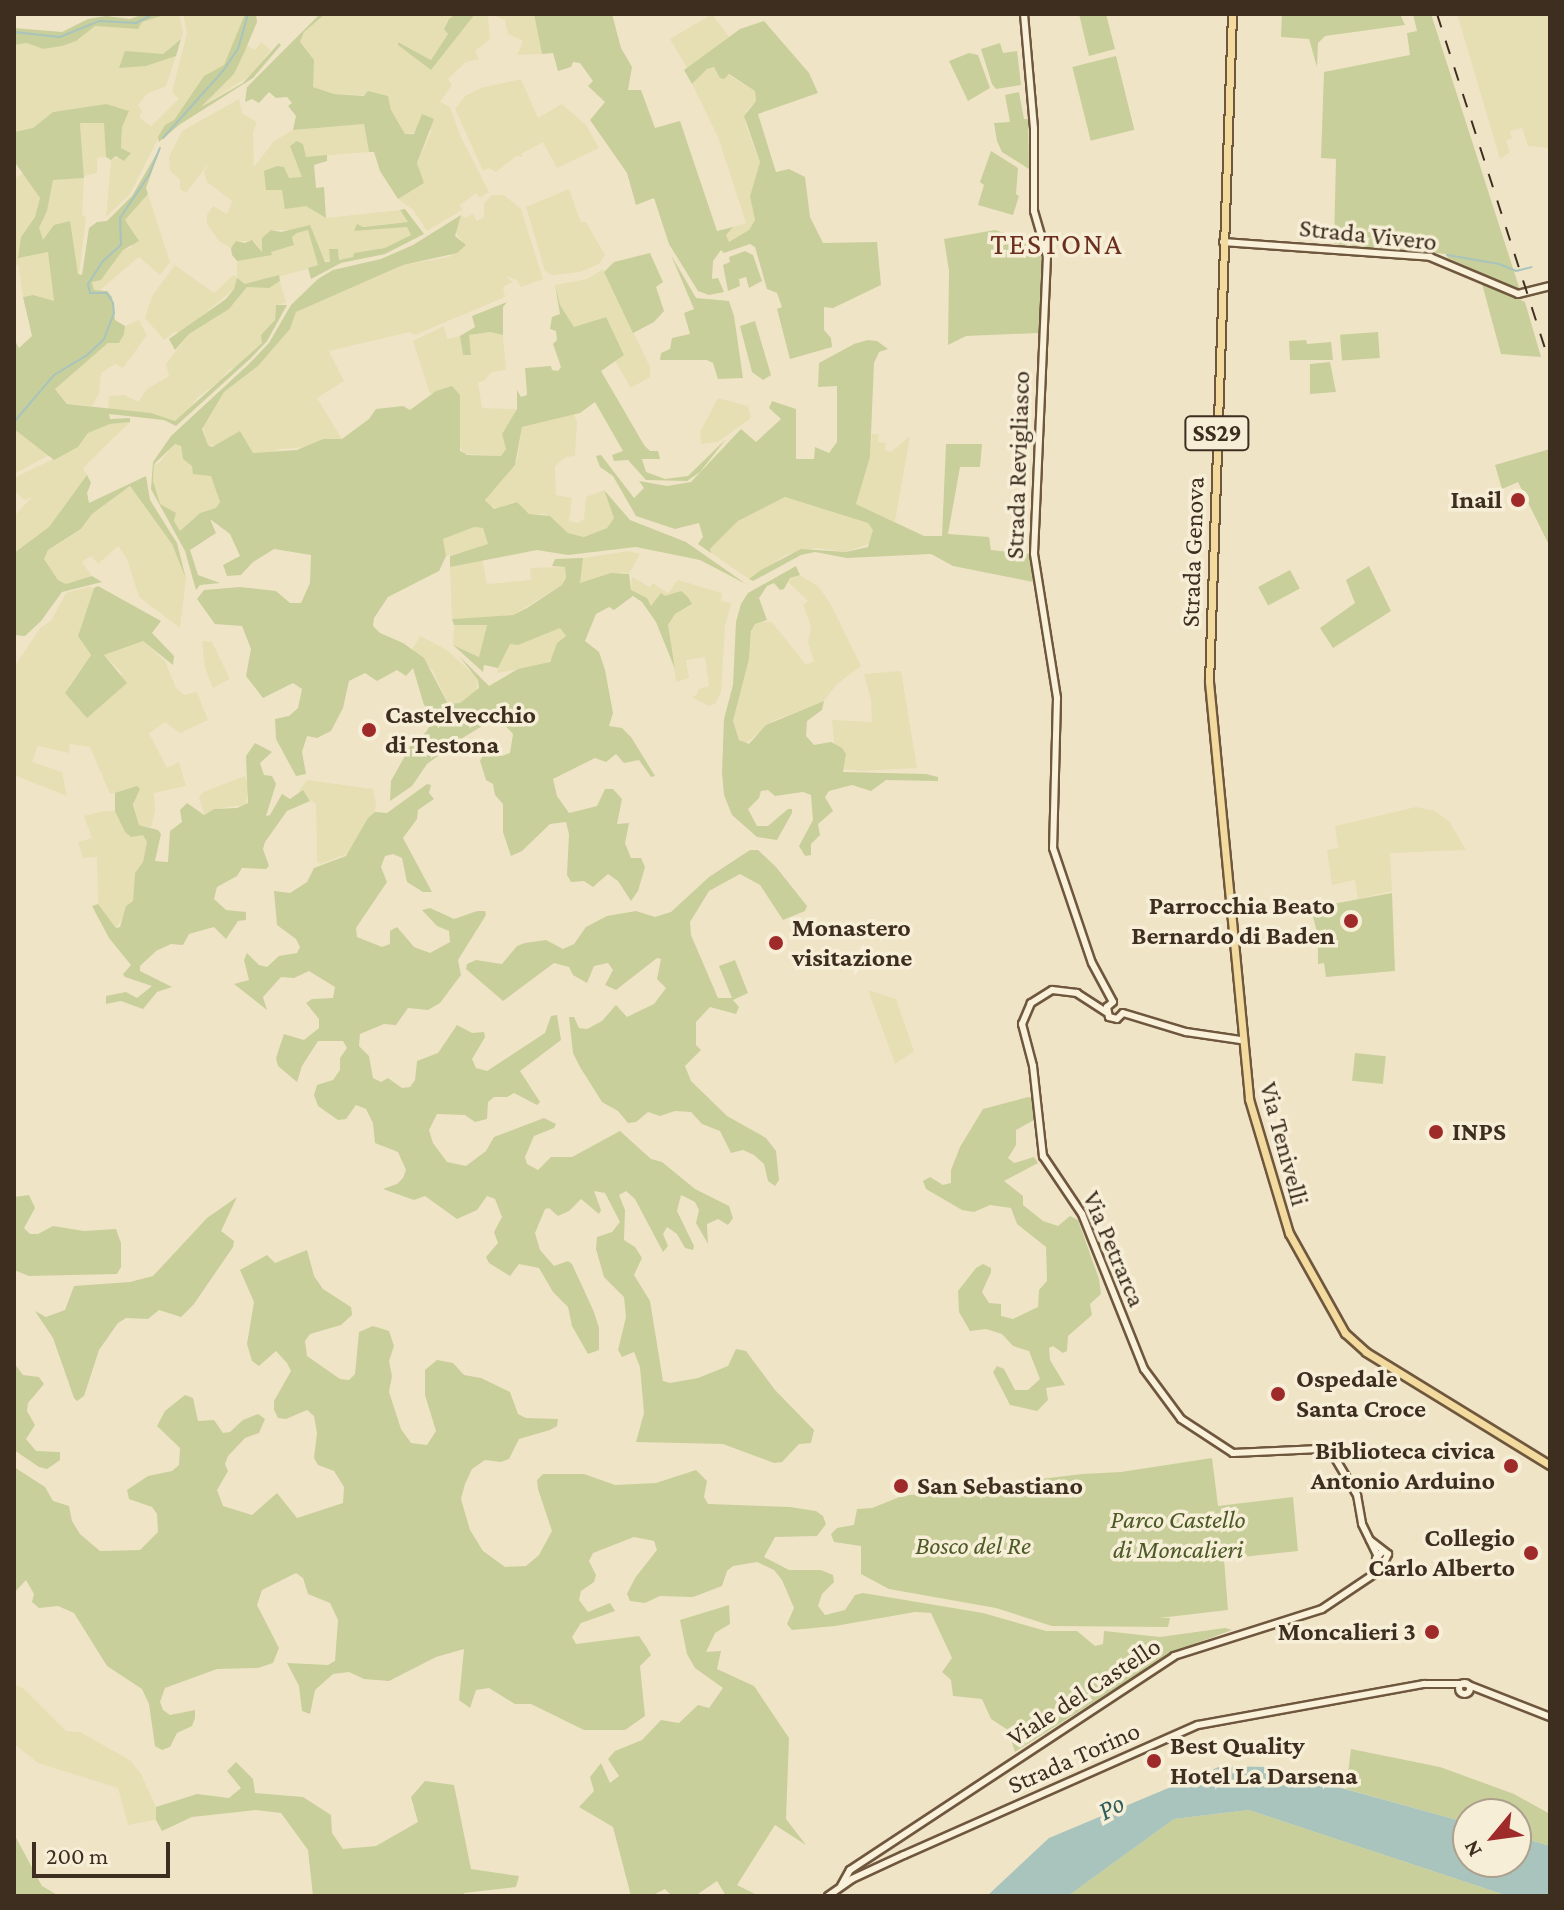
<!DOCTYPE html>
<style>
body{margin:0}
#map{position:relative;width:1564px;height:1910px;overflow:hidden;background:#f0e4c7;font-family:"Crimson Pro",serif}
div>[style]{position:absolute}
.farmland>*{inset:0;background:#e6dfb4}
.green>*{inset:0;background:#c8cf9a;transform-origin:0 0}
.water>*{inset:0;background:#a8c4bc}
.stream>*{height:2px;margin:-1px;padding:0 1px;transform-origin:1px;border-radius:1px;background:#a8c4bc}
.roads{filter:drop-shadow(2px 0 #6f573e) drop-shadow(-2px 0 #6f573e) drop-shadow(0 2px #6f573e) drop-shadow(0 -2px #6f573e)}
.secondary>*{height:6px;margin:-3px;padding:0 3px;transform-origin:3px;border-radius:3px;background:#faf1db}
.secondary>.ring{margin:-3px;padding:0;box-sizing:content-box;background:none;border:6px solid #faf1db;border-radius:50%}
.primary>*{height:7px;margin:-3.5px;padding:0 3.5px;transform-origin:3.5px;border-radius:3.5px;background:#f3da9f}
.rail>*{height:2px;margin-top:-1px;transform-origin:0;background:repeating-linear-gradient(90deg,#3d2e20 0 14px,transparent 0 28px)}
.dots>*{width:22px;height:22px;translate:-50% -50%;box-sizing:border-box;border:4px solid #f7eed7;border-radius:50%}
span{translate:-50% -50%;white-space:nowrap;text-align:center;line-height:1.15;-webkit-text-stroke:7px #f7eed7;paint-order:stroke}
.shield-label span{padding:2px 6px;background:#f7eed7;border:2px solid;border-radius:6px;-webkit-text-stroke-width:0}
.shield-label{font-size:24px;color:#3d2e20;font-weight:700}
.street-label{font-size:26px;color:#3d2e20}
.poi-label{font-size:26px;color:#3d2e20;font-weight:700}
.right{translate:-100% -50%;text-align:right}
.left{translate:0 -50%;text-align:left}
.park-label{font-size:26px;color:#4c5a26;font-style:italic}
.water-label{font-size:28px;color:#2f5d5a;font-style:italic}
.quarter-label{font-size:30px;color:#6b2f1d;letter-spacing:2px}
.frame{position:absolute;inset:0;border:16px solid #3d2e20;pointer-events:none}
.north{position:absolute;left:1452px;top:1798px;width:80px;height:80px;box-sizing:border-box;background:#f7eed7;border:2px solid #ada18e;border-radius:50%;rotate:241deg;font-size:22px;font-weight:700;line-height:32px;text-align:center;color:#3d2e20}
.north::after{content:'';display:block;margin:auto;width:28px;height:36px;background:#9e2a29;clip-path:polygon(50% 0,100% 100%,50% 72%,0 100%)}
.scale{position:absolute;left:32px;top:1842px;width:138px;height:36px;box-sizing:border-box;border:4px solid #3d2e20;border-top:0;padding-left:10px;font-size:24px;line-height:28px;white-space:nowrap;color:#3d2e20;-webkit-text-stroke:6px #f7eed7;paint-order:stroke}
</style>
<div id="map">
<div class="farmland">
<div style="clip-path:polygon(167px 14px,179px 14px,183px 32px,181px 39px,163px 54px,139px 54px,119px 67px,146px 66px,176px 56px,166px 86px,147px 94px,138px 105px,142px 112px,139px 117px,151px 126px,179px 99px,172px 92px,187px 33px,183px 14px,245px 14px,246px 17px,224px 65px,204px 76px,174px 120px,165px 125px,130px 194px,106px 217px,111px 160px,130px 152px,121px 148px,122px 127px,115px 110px,106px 104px,53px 112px,33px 128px,14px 132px,14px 45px,27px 43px,43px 49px,62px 46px,95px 26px,138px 29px,142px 21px)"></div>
<div style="clip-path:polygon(325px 14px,456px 14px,448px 20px,444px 29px,448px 34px,431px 60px,399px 42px,431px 70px,475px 14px,488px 14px,490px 39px,475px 51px,479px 59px,466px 62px,448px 79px,452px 85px,440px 102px,450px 107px,460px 135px,489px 192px,480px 198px,476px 193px,460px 205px,462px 210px,427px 231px,413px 210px,398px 199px,424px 183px,417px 163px,432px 130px,405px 134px,391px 110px,388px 96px,334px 94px,313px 87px,300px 42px,304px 32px)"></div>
<div style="clip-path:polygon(491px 14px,534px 14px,542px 54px,517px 55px,523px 41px,508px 34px,505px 20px)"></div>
<div style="clip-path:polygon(712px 14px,729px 37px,687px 68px,670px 39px)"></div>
<div style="clip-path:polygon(1457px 14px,1550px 14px,1550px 148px,1528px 146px,1522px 128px,1510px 131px,1512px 138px,1506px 141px,1510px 152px,1500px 159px)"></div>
<div style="clip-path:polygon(261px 42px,271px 50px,251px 75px,201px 107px,234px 74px,245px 44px,255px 50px)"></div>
<div style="clip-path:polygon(715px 67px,755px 91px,756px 101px,746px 111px,745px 123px,760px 162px,750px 195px,755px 220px,749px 230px,729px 243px,726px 235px,733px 227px,746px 223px,718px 137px,692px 84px,707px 69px)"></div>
<div style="clip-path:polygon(521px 79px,538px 118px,562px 104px,586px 125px,599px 148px,557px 168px,543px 142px,521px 154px,523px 157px,516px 156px,496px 172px,489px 168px,483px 171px,455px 109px,465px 96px,481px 88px)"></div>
<div style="clip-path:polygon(239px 99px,242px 113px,257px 122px,253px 132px,254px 167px,274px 141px,293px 130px,364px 124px,369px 152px,306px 157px,299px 163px,302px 177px,288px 178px,282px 189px,326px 218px,400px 210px,408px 222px,358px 227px,354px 231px,408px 227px,412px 235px,386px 248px,354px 253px,354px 257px,339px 260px,338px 249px,329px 250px,330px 263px,322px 258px,311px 230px,271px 230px,263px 253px,254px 241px,236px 241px,231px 248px,219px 241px,207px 224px,207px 215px,213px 206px,227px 214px,232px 201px,207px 182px,204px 172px,209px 163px,186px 193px,180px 189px,180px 180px,170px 171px,169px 157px,182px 131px)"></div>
<div style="clip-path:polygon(80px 123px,105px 123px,106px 157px,97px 158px,97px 173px,84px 176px)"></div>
<div style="clip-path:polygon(23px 173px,40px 198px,35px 217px,21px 237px,30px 254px,48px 252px,54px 301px,33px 295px,23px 297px,18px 264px,14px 269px,14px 179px)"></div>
<div style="clip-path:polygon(84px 178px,82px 215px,86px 217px,79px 275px,42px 241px,39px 228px,47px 211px,53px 180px)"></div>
<div style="clip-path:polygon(569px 189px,581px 222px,586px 222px,605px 255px,599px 264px,580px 272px,552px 275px,545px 271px,526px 207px)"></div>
<div style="clip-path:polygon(148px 194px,170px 262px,160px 275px,139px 257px,100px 290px,94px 290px,92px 281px,101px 280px,123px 250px,132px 247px,125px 220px)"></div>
<div style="clip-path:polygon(492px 195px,504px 195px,521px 209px,543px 279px,521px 287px,517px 280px,505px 276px,513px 282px,503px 287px,505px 297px,415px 335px,410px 332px,329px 351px,344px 381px,317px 398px,342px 439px,323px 439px,309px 447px,281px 449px,262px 455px,253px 453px,240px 431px,216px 445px,208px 445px,202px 425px,224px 392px,258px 366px,290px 329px,296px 312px,403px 265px,449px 257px,463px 242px,455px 232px,461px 215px,465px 218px,473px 214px,477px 221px,484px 217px,484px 203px)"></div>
<div style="clip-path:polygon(309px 230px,318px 266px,234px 289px,181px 333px,175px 332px,164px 340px,145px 318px,152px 296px,175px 265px,214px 293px,233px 275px,237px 277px,237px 261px,271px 252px,297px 233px)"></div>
<div style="clip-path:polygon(603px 269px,650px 367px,650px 377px,631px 388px,615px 361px,624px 354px,605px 317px,574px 327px,560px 305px,555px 285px,587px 279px)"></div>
<div style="clip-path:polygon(280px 281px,286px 303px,276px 305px,275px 320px,262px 343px,237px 369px,230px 369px,219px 382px,198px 397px,188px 411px,175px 421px,151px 413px,108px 410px,109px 396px,125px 395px,138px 402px,147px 389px,169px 376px,166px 364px,189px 334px,229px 309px,247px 287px,272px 286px)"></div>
<div style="clip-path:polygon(139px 320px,147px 335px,123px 368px,115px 364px,101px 373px,99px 394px,92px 406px,68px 404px,55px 389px,108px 343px,124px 334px,125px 326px)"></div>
<div style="clip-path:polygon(444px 326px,447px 339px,460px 336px,463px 355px,471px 354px,468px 335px,490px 332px,503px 335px,506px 370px,492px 372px,484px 381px,478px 382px,482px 408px,517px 409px,502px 434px,506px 449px,501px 456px,463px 454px,459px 443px,460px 395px,452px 386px,430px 394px,413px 341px)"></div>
<div style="clip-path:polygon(718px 398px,748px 406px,751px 418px,718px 442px,701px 444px,700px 432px)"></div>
<div style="clip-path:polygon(574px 414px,577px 421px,575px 456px,566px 457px,555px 466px,556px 495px,572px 498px,569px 521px,578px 523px,584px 519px,586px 497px,604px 490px,614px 518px,607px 528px,584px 537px,568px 533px,554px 519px,544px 514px,529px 514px,513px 502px,498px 509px,487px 504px,486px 495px,517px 461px,522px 427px)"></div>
<div style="clip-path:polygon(130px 422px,83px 468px,87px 475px,49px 527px,14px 553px,14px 516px,32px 497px,25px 500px,14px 491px,14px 478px,78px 447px,88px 433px,110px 424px)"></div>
<div style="clip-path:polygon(14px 429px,49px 455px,14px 474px)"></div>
<div style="clip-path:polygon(872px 434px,879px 434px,878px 442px,886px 443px,885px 450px,891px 452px,910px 436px,895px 522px,856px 504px,870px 457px)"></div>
<div style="clip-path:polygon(175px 443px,181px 445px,183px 459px,211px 476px,220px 502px,216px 508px,200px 513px,180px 531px,174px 521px,176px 513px,160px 505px,153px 481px,154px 464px,159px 463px)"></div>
<div style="clip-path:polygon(130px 486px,172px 544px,186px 579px,180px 628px,139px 597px,127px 559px,118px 546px,98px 564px,91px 556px,82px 562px,92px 576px,66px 584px,58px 580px,44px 559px,48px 550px,81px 530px,92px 514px)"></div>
<div style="clip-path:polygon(785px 497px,868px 523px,873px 530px,871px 543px,846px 552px,816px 548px,786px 555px,749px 579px,711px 553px,710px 549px,738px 521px)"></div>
<div style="clip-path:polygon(474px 527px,483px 528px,489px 545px,446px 556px,443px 539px)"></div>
<div style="clip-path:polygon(629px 551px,640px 554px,629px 574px,623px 572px,579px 583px,583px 558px)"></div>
<div style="clip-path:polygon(482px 558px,487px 584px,531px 580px,530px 568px,565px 567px,566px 578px,562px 585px,513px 615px,452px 619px,450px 567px)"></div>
<div style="clip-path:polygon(800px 575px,819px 587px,830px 603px,861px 666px,836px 685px,824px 701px,773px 721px,745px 744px,734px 733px,733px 721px,749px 659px,752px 627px,758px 622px,772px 622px,806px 665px,814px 661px,808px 643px,811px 627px,803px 605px,808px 601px,788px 582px,793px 576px)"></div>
<div style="clip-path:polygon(632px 577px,650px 587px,653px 583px,668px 593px,678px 580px,722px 593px,721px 601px,731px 603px,725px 627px,721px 692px,715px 704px,709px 706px,691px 697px,696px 696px,699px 689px,709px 686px,705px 657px,686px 660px,689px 678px,676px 682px,668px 625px,675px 614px,692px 605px,665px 596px,651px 606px,631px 590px)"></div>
<div style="clip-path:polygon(88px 587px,94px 588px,78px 636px,91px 655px,69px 686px,123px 674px,104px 655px,143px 641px,165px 661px,176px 688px,184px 695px,197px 692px,208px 720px,180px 733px,165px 722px,149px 733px,167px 768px,179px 762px,186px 786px,154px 793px,155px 811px,151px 827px,139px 825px,131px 790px,110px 794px,90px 747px,70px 744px,69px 753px,38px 746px,32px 762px,62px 772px,67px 796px,14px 775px,14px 667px,41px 627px,51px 621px,66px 593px)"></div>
<div style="clip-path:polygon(468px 623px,487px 624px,480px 657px,453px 645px,454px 625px)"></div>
<div style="clip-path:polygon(560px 628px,567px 637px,547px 664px,497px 673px,499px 662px,510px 643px)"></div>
<div style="clip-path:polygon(420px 636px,447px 650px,473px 674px,478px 680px,476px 692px,460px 703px,448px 704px,433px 671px,412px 649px)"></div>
<div style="clip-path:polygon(202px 641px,212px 642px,230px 679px,213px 688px,205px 668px)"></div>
<div style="clip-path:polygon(901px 671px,917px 768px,861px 771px,841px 769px,846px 758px,834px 744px,832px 720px,872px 722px,871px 700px,864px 674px)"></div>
<div style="clip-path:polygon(245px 776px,249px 787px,245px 805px,214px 809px,204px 815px,199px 797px,203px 792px)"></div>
<div style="clip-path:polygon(307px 780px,373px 789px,376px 802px,375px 812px,368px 818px,349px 853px,321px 864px,317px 861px,316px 804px,299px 791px)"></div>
<div style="clip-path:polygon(1416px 807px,1435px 811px,1449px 821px,1466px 850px,1390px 853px,1392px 891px,1358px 899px,1355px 880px,1332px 885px,1327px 850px,1338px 848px,1335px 826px)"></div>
<div style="clip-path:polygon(103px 811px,115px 811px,123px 821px,123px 829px,131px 837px,143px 835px,147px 842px,143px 862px,135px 873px,133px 901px,126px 906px,126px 913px,116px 928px,98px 904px,97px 857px,83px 858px,78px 842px,92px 838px,84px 816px)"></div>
<div style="clip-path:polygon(868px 990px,896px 999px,914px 1051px,895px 1064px)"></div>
<div style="clip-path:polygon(14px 1684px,24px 1689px,66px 1731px,80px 1732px,130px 1760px,141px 1774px,156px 1807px,156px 1820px,128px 1825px,118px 1788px,38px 1763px,14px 1744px)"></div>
</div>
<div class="green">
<div style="clip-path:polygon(144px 14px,167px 14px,142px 22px,138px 29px,95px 26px,76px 41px,62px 46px,43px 49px,27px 43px,14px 45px,14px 28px,62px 32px,88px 19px,106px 16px,130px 19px)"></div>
<div style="clip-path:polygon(245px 14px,256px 14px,257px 22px,244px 53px,234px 74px,201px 107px,243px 83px,279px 43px,281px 45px,253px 78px,179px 125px,159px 142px,158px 137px,165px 125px,174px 120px,204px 76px,224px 65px)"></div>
<div style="clip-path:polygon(320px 14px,325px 14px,304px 32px,300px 42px,314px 60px,313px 87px,334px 94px,364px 96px,368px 91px,388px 96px,391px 110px,405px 134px,414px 134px,422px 114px,434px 119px,417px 163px,424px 183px,398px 199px,380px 171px,374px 152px,369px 152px,364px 124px,293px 130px,296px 116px,288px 106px,292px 103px,287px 97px,276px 98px,269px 92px,259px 103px,252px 99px,245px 102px,247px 87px)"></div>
<div style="clip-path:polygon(456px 14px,475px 14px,431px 70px,398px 45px,398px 42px,431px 60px,448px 34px,444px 29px,449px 19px)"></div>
<div style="clip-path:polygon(534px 14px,612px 14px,621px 48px,632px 67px,628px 90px,641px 90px,655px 128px,680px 121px,717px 231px,733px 227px,726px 235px,729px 242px,749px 230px,755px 220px,750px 196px,760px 162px,744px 116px,756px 101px,755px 91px,729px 74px,724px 79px,720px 78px,714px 67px,707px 69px,692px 84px,684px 70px,740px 29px,764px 21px,809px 73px,818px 93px,758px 114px,776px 172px,789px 169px,805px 177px,810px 217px,823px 243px,877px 242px,881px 285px,833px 308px,824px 307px,824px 330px,831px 338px,832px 347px,790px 359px,777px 309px,782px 307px,777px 293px,767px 289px,755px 247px,750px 244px,724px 253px,721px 250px,713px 261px,712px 279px,718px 278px,724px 292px,709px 295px,698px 291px,669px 244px,654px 198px,636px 205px,627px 173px,590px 120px,605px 102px,588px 86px,593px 81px,580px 63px,573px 62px,571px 67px,558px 71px,553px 53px,542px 54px)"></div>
<div style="clip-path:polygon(1079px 14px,1106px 14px,1115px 49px,1089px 56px)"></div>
<div style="clip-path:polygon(1282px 14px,1400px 14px,1405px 25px,1325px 36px,1318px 43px,1317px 67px,1309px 39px,1281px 37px)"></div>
<div style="clip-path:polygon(1413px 14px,1431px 14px,1520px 290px,1448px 258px,1446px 254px,1334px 244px,1336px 159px,1321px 158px,1324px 72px,1410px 55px,1407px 33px,1417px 31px)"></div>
<div style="clip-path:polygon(181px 39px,176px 56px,146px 66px,119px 68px,125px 51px,163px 54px)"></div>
<div style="clip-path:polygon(1000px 43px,1003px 53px,1017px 51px,1021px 85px,996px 89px,992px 84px,981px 49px)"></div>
<div style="clip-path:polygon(969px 53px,978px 55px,990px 88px,968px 101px,949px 61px)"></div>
<div style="left:1116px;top:56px;width:76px;height:45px;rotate:76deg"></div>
<div style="clip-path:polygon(1019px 92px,1024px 119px,1028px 119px,1029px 169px,1002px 152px,997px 141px,994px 123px,1010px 122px,1005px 95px)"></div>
<div style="clip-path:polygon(106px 104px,129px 111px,122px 127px,121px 148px,131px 153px,124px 161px,116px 156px,111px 160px,106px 157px,104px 123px,80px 123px,84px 178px,53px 180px,47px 211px,39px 228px,43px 240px,54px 225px,70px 221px,78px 274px,82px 275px,89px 228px,97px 222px,107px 221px,132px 196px,161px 146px,146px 188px,148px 194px,125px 220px,139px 241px,123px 250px,101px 280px,92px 282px,94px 290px,107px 291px,112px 297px,115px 320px,125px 326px,124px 334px,119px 343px,108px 343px,55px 389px,67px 404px,151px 413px,175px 421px,262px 343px,261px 335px,275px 320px,276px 305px,287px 305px,267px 341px,251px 358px,176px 426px,164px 420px,109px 414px,110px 419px,130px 418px,130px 422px,110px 424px,88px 433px,78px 447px,54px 460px,14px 429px,14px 339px,19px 348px,32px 336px,23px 297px,33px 295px,54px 301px,48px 252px,18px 258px,21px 237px,35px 217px,40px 198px,14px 161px,14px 132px,33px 128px,53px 112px)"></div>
<div style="clip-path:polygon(297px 141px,303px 144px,306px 157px,327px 155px,327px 161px,314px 165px,316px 188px,324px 187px,326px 218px,306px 206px,285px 209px,282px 190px,266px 190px,264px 171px,277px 166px,284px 167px,289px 178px,302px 177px,290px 146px)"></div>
<div style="clip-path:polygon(991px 151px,1018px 168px,1016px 194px,1019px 196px,1013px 215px,978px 205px,984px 185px,980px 182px)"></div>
<div style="clip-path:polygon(405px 209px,424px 234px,385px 254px,341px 263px,311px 279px,308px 268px,318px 265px,308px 230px,297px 233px,292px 237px,294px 245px,271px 252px,272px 255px,237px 261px,232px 255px,231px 248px,236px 241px,245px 243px,252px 240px,262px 252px,262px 238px,271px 230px,281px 232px,310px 225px,325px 262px,330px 262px,329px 249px,338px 249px,339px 260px,353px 257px,354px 253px,385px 248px,411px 235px,407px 227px,354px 231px,357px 224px,363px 227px,408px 222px,400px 210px)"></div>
<div style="clip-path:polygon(evenodd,461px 215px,455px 236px,466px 245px,457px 253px,403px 265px,296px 312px,290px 329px,258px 366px,224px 392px,202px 429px,208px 445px,212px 447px,240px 431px,253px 453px,297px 450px,323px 439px,342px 439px,369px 419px,376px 409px,403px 406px,410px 410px,436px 391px,452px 386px,460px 395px,460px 451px,467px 455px,501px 456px,506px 449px,502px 434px,517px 409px,517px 390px,521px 397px,527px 395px,525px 368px,551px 366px,552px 370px,558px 371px,561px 367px,553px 344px,557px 340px,556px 331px,550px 329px,552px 317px,560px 314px,555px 285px,560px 305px,574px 327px,606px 317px,624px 355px,601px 371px,644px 445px,650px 451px,658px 451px,660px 459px,642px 459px,646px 472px,665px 479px,688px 476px,726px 439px,700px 472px,687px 481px,646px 480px,628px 460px,614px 461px,612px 455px,623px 451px,595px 402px,580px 413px,522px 427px,515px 465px,485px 500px,494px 509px,517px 502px,529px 514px,550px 516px,568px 533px,584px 537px,607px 528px,614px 518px,604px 490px,630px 520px,686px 542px,746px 584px,700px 560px,636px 547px,568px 555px,537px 550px,450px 567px,450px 556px,488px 544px,483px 528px,474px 527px,443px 539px,446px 556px,439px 571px,388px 597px,374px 618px,373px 626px,380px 633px,403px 643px,424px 658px,448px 704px,460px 703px,479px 688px,478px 680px,459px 656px,489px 686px,518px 669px,550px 662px,557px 643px,566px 636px,560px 628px,518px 645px,510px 644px,498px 668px,484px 665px,483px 672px,453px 645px,479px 657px,487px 625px,454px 625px,452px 619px,513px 615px,527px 608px,562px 585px,566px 578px,565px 567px,552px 566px,555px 559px,583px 558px,580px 583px,611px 573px,629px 574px,631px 590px,647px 598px,651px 606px,661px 593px,665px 596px,681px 591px,688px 597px,692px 604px,675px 614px,668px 625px,675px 669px,656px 622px,642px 602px,633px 596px,614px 610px,609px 607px,596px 614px,585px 641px,599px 652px,605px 670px,613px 713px,609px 726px,622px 728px,631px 737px,655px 776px,651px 777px,639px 760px,624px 763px,616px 754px,606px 762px,595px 758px,553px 779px,557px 796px,569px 813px,597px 806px,605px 789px,613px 789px,622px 799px,617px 824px,629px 823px,625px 843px,631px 858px,641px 858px,645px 867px,638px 891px,631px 901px,618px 881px,608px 874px,593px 887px,584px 881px,571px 882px,567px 875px,569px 834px,566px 822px,550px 824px,522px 851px,511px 856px,503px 832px,503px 804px,495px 795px,493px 784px,486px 780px,480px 761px,485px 751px,502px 756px,510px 753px,513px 734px,502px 722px,489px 722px,464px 737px,427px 764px,412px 786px,390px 801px,391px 781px,411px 745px,426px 732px,437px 714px,424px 705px,413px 668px,406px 676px,397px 670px,377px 681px,365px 673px,349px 681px,343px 708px,331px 731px,317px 738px,307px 736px,302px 752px,306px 774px,296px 776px,276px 739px,275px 719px,289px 716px,298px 708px,302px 689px,293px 683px,263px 698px,246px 676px,251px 649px,242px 626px,215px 624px,197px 599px,204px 590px,240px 587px,276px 591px,290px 603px,301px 603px,310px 583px,311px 555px,274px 549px,253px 562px,241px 575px,227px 576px,223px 565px,240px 556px,230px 534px,210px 519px,216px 533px,190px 550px,198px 575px,220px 583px,200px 585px,196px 590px,185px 551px,151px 489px,153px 462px,171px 436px,249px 364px,269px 343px,291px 305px,318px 279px,333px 270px,381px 259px,413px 245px,461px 215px,175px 444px,181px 446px,183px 459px,192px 466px,193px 474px,211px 476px,220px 502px,216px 508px,200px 513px,180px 531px,174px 521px,176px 513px,160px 504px,153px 481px,154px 464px,175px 444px)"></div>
<div style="clip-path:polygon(995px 230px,1038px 244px,1043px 264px,1039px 333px,966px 336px,948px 345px,949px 271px,944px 239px)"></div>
<div style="clip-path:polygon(745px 251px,753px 255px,762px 281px,749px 288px,746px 277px,739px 279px,740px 286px,728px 291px,723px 265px,730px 262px,729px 257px)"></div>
<div style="clip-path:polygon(650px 253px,663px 282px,656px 287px,664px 311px,654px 322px,633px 333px,604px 272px,614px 262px)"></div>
<div style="clip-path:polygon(671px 255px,696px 298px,729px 301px,734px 316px,743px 378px,718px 379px,713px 363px,707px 360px,660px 360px,661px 353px,670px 349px,672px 338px,690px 334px,684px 313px,694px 309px)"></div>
<div style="clip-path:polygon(279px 275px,280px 281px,269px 288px,247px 287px,229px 309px,189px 334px,175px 350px,169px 339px,226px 299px,234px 289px,237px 278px,245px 284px)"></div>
<div style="clip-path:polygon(1481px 280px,1525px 302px,1541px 357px,1501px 354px)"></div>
<div style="clip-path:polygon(507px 302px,503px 307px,503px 335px,490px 332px,469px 335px,471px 355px,463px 355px,460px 336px,475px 327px,472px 316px)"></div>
<div style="clip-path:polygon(755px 321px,771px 375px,763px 380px,752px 372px,740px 326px)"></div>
<div style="left:1378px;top:332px;width:26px;height:38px;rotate:86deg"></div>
<div style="clip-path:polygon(868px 340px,877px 341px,888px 349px,879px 352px,874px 363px,870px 457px,856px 504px,924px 536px,942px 536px,946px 444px,982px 444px,980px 467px,960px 467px,948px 534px,989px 537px,991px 550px,1030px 554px,1033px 582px,953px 566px,931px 554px,847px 558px,815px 552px,801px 555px,753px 581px,749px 579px,761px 570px,801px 549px,846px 552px,868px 547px,873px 530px,868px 523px,785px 497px,738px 521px,710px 549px,711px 553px,698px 544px,703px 537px,699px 523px,675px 529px,636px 516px,613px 476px,600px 467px,596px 456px,601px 455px,634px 498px,644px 488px,639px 481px,667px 486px,691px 482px,741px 429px,756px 442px,781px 419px,769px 408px,772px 401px,796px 409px,796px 459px,814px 459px,815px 447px,829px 453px,837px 442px,837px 386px,818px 387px,819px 363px,854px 344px)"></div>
<div style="clip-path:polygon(1306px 340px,1307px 344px,1331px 342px,1333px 360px,1290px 360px,1289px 341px)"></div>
<div style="clip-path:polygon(1330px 362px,1336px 392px,1310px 394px,1310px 364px)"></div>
<div style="clip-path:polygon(1550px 449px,1550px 547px,1518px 482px,1502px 489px,1495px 465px)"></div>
<div style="clip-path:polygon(87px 475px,91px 483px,87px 493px,89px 503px,146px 476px,150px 500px,177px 543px,186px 579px,172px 544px,130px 486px,92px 514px,81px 529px,48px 550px,44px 559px,58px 580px,66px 584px,92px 576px,102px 582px,62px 592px,41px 621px,25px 636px,14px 635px,14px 553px,49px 527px)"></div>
<div style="clip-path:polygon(796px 566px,800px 575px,790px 578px,784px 589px,780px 590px,774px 583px,767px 586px,759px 598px,767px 620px,755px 624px,751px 631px,749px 659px,733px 721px,739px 740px,749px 744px,766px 725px,824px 701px,822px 710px,807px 721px,806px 736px,814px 745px,831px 742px,842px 748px,846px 754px,843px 772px,926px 774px,938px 777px,938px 781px,886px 780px,871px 791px,852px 785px,829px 791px,825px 797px,833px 811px,818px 824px,820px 835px,811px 844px,811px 855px,805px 856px,799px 846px,813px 820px,811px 795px,803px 792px,775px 796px,768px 790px,761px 791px,759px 798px,748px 809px,757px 826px,768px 826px,788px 809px,792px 809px,792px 813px,777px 840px,757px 837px,732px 815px,724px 795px,722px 772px,724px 719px,733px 685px,736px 622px,741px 604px,748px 593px)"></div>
<div style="clip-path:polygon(1369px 566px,1391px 611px,1333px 648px,1320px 628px,1355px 603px,1346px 580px)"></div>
<div style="left:1290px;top:570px;width:21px;height:36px;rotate:62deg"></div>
<div style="clip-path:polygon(98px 586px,161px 621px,152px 633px,174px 656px,173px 665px,143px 641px,104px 655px,127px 683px,87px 718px,65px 693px,91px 655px,78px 636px,94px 588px)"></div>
<div style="clip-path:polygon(255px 743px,272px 752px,260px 763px,264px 775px,272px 776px,276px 784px,266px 816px,270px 815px,282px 794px,290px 799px,303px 790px,310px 801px,287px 811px,265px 842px,263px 849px,269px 866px,266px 869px,242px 868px,237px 876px,217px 887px,214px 899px,226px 910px,246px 912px,246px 920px,238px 921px,226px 939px,214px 927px,189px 934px,183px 945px,171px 944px,156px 951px,140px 966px,140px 971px,172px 987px,157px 992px,143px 1009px,121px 1001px,106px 1004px,106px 996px,126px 992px,137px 998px,152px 986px,125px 977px,123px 974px,131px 965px,109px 938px,92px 906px,98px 904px,116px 928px,120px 927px,126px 906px,133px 901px,135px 873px,143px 862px,147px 842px,143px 835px,131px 837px,125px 832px,115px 811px,115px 793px,137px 786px,140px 789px,133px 804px,139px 825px,158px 830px,161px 834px,155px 861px,168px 862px,170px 831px,182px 822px,180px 810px,187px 803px,204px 815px,214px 809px,237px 808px,248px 803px,246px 756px)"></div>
<div style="clip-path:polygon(427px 784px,431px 785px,429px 793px,434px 799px,418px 810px,417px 819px,403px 838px,432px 892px,423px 892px,407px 882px,402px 858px,393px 854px,385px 856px,381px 867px,387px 882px,356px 928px,357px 937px,382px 947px,390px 944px,390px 931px,397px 927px,414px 947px,430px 953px,450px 942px,449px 931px,437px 926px,422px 910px,430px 908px,454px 919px,477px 911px,485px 911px,486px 915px,458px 960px,461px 975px,440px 1003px,428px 1010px,408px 1008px,396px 1025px,384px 1024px,360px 1034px,359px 1046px,369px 1056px,373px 1078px,381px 1082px,388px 1078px,402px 1088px,410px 1087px,415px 1080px,417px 1061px,438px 1053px,457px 1025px,472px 1033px,484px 1032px,485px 1037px,472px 1059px,476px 1068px,487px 1071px,545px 1033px,551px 1016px,557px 1015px,561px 1040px,520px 1071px,540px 1102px,537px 1105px,514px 1093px,507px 1097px,494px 1097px,488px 1102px,487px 1119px,475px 1122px,465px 1115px,437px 1114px,429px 1130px,433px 1143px,447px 1162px,466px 1166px,486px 1151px,494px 1137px,544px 1118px,556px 1124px,554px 1128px,534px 1136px,525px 1157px,527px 1164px,538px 1170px,551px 1157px,572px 1157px,620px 1131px,651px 1159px,662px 1162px,695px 1189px,729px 1206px,733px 1218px,728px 1225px,718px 1219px,707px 1224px,708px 1244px,696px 1223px,699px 1210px,695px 1202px,681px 1195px,677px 1211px,694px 1246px,693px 1250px,685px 1248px,677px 1234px,667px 1227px,663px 1234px,668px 1246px,663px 1252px,635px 1199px,626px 1191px,619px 1195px,625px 1210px,624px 1240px,635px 1247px,642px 1258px,634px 1275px,650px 1301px,663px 1381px,670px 1383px,698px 1378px,728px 1366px,736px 1349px,746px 1351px,775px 1390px,814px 1430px,811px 1443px,799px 1444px,782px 1462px,774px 1463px,723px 1444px,636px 1442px,644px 1413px,640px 1367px,634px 1352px,622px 1357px,618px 1350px,626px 1317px,624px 1297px,604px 1277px,596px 1249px,597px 1237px,612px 1232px,620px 1222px,605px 1193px,594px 1191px,601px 1210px,599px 1214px,581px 1199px,569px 1211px,558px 1216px,549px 1208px,545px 1209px,535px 1233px,540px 1250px,554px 1266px,568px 1261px,572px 1264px,594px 1312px,599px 1328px,599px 1350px,588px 1354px,572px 1326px,568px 1307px,553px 1292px,539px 1268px,519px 1264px,510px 1276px,489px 1263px,486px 1257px,498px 1243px,494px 1232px,502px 1217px,495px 1199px,487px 1196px,477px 1210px,457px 1219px,425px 1196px,414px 1200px,383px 1189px,397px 1184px,403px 1178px,406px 1170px,398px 1152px,375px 1143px,373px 1123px,366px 1109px,356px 1105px,346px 1119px,338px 1120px,318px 1106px,314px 1095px,317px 1085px,333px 1080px,340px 1070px,340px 1058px,347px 1048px,343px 1041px,318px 1041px,302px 1066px,297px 1082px,278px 1066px,276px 1058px,284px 1034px,304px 1040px,319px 1028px,319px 1019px,306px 1003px,312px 999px,333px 998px,335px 987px,309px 971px,294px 978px,281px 977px,263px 997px,267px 1010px,234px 984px,249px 980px,244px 960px,247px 953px,259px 965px,267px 967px,279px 956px,297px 953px,300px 947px,296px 939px,277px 925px,274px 891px,290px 893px,307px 882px,314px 868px,346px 856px,368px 818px,375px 812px,387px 813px)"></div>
<div style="clip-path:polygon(750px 850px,758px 850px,776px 867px,807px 906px,805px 911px,783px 920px,760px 885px,740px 874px,709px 891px,690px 922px,691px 935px,718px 998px,732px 998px,719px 966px,735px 960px,748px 993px,733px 1000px,739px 1007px,736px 1014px,710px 1007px,696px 1022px,696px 1045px,701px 1050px,685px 1066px,691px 1081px,727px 1116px,766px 1138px,776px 1151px,779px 1180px,775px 1186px,768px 1181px,764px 1164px,754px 1155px,743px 1150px,731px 1153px,720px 1131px,702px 1124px,691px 1112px,675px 1111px,660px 1116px,648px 1112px,636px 1122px,628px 1123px,618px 1111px,602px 1102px,580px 1067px,573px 1053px,569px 1017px,574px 1017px,579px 1028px,587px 1029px,602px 1021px,616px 1005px,627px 1017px,654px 1004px,666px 988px,657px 979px,661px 959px,657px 958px,616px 990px,605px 985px,613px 970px,608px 963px,594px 966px,587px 983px,573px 975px,569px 967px,554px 963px,503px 1001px,466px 969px,467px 964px,476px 960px,502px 964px,517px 946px,525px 943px,546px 940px,563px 949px,574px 944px,586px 927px,607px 916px,636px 911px,655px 917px,671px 912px,709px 877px)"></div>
<div style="clip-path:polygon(1392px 893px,1395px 971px,1326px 977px,1324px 963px,1318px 964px,1318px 937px,1311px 908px)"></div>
<div style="left:1355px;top:1053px;width:31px;height:28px;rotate:6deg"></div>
<div style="clip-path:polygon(1028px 1097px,1032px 1098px,1034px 1120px,1016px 1130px,1016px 1145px,1008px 1158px,1014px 1163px,1034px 1157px,1038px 1163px,1004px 1181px,1023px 1196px,1023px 1205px,1043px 1221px,1058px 1226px,1070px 1216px,1078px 1220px,1099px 1279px,1101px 1294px,1090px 1304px,1092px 1315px,1068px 1336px,1067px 1351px,1063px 1353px,1053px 1346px,1049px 1348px,1050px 1360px,1065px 1385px,1046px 1388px,1048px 1400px,1037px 1411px,1010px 1405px,993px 1372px,997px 1366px,1004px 1369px,1015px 1390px,1028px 1390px,1040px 1379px,1029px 1351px,1013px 1346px,1002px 1334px,986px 1329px,970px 1331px,959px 1312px,958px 1291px,976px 1268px,983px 1264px,991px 1268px,991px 1272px,982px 1292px,989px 1303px,1001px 1304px,1001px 1316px,1013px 1319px,1038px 1307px,1039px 1290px,1047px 1281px,1046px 1247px,1017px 1224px,1011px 1208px,990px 1205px,974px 1212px,962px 1210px,926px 1189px,923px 1181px,930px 1177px,943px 1185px,951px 1183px,951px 1170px,960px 1147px,983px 1109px)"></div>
<div style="clip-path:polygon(29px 1195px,35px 1208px,24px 1228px,30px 1234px,38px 1234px,53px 1226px,84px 1231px,116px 1229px,121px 1243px,121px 1267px,117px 1274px,29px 1276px,14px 1270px,14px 1197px)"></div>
<div style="clip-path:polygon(237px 1197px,221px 1231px,234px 1241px,233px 1247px,194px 1304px,181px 1317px,159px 1310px,148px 1319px,126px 1318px,118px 1323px,99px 1350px,84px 1396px,77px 1401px,74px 1398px,53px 1338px,35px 1311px,46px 1317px,65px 1310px,74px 1286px,130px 1282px,153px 1276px,207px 1218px)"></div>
<div style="clip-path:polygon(307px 1250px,314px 1276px,323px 1289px,351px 1307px,352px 1315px,341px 1325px,310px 1334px,305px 1341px,307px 1356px,340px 1379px,349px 1380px,355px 1374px,359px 1332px,373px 1326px,389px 1331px,394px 1346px,389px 1361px,392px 1376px,389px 1392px,401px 1429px,411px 1443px,427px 1445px,436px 1431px,425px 1395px,425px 1370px,437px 1360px,453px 1363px,464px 1375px,481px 1378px,510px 1392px,518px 1414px,526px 1418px,558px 1419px,557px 1426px,550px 1430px,519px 1439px,509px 1459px,501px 1462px,485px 1460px,472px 1469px,465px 1484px,461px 1499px,470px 1530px,483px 1551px,505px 1567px,526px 1566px,539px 1555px,552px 1531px,538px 1489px,537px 1480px,543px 1474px,584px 1474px,615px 1485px,656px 1483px,696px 1470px,707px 1481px,704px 1497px,708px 1504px,790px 1507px,816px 1511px,823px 1516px,826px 1524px,817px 1536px,775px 1537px,764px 1557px,789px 1570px,821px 1570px,833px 1575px,834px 1582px,822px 1594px,818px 1606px,825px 1615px,845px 1610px,855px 1595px,863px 1593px,983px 1613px,1046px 1631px,1077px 1631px,1095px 1646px,1103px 1644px,1104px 1631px,1160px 1637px,1225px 1628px,1232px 1630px,1173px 1652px,1015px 1752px,1008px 1730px,991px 1719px,982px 1699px,953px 1696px,951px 1680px,942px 1672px,952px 1658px,931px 1613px,915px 1612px,835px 1626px,792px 1630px,787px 1624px,794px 1608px,782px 1580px,774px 1570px,757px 1562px,733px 1566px,727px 1571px,722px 1586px,693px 1597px,660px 1596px,645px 1603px,630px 1601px,627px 1594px,635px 1578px,657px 1550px,654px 1541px,634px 1537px,593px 1553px,589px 1561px,596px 1575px,594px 1582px,581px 1591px,579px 1600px,588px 1612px,610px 1603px,615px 1611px,581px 1623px,572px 1637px,576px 1644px,639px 1636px,647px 1648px,651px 1655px,640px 1666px,645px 1716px,625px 1730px,584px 1730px,531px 1704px,515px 1704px,489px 1688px,476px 1690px,470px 1708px,459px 1700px,464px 1649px,436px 1657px,389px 1681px,364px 1679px,349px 1672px,333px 1674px,315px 1690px,310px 1714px,302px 1711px,299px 1686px,287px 1663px,328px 1665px,335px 1661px,338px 1620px,330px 1603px,308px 1594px,303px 1578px,296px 1573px,262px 1590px,257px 1605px,279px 1648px,273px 1663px,258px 1668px,217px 1669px,165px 1688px,160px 1702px,163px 1710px,170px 1715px,195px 1710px,195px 1718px,192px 1726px,177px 1733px,170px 1747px,162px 1750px,155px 1746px,149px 1704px,142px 1689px,107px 1666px,74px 1613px,58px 1606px,39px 1608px,32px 1602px,34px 1594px,26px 1580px,14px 1593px,14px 1467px,45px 1487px,53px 1501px,69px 1506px,72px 1521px,80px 1534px,100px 1551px,140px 1550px,158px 1532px,157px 1514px,152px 1507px,129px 1499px,127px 1490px,148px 1476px,172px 1471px,179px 1465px,180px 1448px,157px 1426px,165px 1411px,185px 1395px,193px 1398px,198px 1421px,214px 1420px,223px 1433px,230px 1432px,243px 1420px,258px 1414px,265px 1419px,259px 1433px,245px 1438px,228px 1456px,225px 1464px,228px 1471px,217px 1490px,223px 1506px,252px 1515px,277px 1493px,297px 1518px,343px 1503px,344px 1487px,334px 1471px,318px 1465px,314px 1458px,317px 1433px,314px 1416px,307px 1410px,286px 1419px,278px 1418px,274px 1410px,274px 1401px,291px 1371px,287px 1363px,276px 1351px,259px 1366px,252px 1361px,247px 1344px,254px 1302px,240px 1270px,267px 1255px,275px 1263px)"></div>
<div style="clip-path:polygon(14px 1363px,23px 1375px,39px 1377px,44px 1384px,28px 1403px,27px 1411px,35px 1425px,26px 1439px,36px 1451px,60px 1452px,60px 1460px,47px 1469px,39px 1467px,14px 1450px)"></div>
<div style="clip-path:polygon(1212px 1458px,1218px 1506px,1293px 1497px,1298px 1551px,1224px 1559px,1228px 1610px,1159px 1618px,1170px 1618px,1168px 1627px,1052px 1626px,996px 1608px,889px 1589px,861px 1574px,861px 1546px,834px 1542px,831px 1534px,837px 1528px,854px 1525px,857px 1509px,872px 1508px,902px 1496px,1082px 1474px,1121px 1472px)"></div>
<div style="clip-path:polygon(729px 1605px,730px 1624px,715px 1633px,706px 1652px,721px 1651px,717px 1669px,754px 1686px,789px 1738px,786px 1819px,806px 1845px,775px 1825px,737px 1885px,759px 1896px,726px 1896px,717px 1881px,695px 1896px,672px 1896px,665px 1889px,651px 1896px,631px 1896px,613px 1827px,579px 1807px,594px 1791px,590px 1777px,601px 1763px,610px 1783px,619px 1776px,608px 1759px,615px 1751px,642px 1740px,661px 1720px,679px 1723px,698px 1705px,709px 1708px,723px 1688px,695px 1668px,687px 1654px,680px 1620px)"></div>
<div style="clip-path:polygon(1351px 1749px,1440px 1767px,1514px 1794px,1550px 1814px,1550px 1846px,1516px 1836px,1516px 1814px,1468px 1814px,1468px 1823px,1346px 1789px)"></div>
<div style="clip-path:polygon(236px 1762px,253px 1779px,255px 1793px,303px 1797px,331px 1815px,332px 1833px,343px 1849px,376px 1846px,418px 1822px,411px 1797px,425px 1781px,454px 1785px,471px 1869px,519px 1876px,516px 1887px,464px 1893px,463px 1896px,313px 1896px,308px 1850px,281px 1813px,256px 1810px,192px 1817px,162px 1831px,156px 1820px,156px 1807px,197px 1794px,229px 1798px,241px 1788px,227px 1771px)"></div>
<div style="clip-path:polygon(1249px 1810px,1508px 1896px,1068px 1896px,1174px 1819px)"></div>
<div style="clip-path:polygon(14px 1834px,42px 1886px,59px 1896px,14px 1896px)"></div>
</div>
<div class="water">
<div style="clip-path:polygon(1221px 1766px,1266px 1767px,1468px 1823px,1468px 1862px,1516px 1862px,1516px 1836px,1550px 1846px,1550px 1896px,1508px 1896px,1249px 1810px,1174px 1819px,1068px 1896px,987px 1896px,1049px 1838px)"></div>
</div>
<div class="stream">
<div style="left:14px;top:32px;width:46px;rotate:6.2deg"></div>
<div style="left:60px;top:37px;width:42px;rotate:-22.3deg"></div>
<div style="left:99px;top:21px;width:37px;rotate:3deg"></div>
<div style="left:136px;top:23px;width:19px;rotate:-28deg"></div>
<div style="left:163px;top:138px;width:90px;rotate:-48.2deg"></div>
<div style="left:223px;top:71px;width:27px;rotate:-56deg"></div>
<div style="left:238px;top:49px;width:36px;rotate:-74deg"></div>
<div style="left:1447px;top:255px;width:53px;rotate:9.8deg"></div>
<div style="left:1499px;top:264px;width:18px;rotate:22deg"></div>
<div style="left:1516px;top:271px;width:16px;rotate:-14deg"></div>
<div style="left:14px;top:422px;width:62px;rotate:-49.6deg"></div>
<div style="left:54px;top:375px;width:37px;rotate:-31deg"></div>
<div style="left:86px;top:356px;width:25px;rotate:-43deg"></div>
<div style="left:104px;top:339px;width:28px;rotate:-69deg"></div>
<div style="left:114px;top:313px;width:10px;rotate:-96deg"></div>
<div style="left:113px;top:303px;width:12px;rotate:-121deg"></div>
<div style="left:107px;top:293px;width:17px;rotate:180deg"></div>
<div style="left:90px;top:293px;width:9px;rotate:-103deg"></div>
<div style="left:88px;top:284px;width:27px;rotate:-57deg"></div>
<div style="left:103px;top:261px;width:24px;rotate:-42deg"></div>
<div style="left:121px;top:245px;width:27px;rotate:-92deg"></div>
<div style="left:120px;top:218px;width:52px;rotate:-56deg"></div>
<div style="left:149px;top:175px;width:29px;rotate:-68deg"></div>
</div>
<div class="roads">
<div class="secondary">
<div style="left:1024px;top:14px;width:115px;rotate:85deg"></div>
<div style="left:1034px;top:129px;width:82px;rotate:90deg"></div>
<div style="left:1034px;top:211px;width:47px;rotate:73.9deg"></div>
<div style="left:1047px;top:256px;width:298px;rotate:92.5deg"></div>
<div style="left:1034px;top:554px;width:146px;rotate:80.9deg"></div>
<div style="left:1057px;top:698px;width:150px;rotate:91.5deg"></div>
<div style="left:1053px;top:848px;width:121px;rotate:71.3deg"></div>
<div style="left:1092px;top:963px;width:44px;rotate:61.7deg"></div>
<div style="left:1223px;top:242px;width:208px;rotate:4.1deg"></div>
<div style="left:1430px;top:257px;width:95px;rotate:22.8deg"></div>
<div style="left:1518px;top:294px;width:33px;rotate:-14deg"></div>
<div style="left:1113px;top:1002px;width:8px;rotate:140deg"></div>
<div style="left:1107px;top:1007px;width:10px;rotate:79deg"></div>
<div style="left:1109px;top:1017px;width:8px;rotate:14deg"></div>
<div style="left:1117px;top:1019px;width:8px;rotate:-45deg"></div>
<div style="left:1106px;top:1012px;width:35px;rotate:-147deg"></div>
<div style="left:1077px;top:993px;width:25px;rotate:-173deg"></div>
<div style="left:1052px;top:990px;width:25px;rotate:148deg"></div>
<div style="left:1031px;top:1003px;width:23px;rotate:113deg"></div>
<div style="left:1022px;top:1024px;width:43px;rotate:75.3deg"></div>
<div style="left:1033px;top:1066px;width:91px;rotate:83.7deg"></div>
<div style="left:1043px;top:1156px;width:70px;rotate:56.1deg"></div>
<div style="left:1082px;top:1214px;width:167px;rotate:68.2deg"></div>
<div style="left:1144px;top:1369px;width:62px;rotate:53.5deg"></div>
<div style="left:1181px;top:1419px;width:62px;rotate:33.2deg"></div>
<div style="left:1233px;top:1453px;width:87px;rotate:-2.6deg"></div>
<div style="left:1320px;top:1449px;width:13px;rotate:18deg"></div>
<div style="left:1332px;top:1453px;width:49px;rotate:59.2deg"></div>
<div style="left:1357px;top:1495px;width:29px;rotate:80deg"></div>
<div style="left:1362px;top:1524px;width:34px;rotate:64deg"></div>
<div style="left:1123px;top:1013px;width:66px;rotate:16.8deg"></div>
<div style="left:1186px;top:1032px;width:55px;rotate:8.4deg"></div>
<div style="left:1370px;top:1540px;width:23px;rotate:38deg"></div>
<div style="left:1388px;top:1554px;width:10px;rotate:114deg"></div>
<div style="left:1384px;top:1563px;width:9px;rotate:-148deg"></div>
<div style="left:1376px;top:1558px;width:10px;rotate:-45deg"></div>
<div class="ring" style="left:1458.5px;top:1682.5px;width:5px;height:5px"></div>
<div style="left:1466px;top:1684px;width:90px;rotate:21.4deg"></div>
<div style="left:841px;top:1886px;width:18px;rotate:-61deg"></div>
<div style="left:850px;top:1870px;width:388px;rotate:-33.4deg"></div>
<div style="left:1174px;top:1656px;width:155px;rotate:-17.6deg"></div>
<div style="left:1322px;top:1609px;width:66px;rotate:-33.9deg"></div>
<div style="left:1377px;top:1572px;width:11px;rotate:-52deg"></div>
<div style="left:828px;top:1896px;width:29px;rotate:-35deg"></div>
<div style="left:852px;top:1879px;width:57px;rotate:-24.8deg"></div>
<div style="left:904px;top:1855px;width:321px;rotate:-23.9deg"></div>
<div style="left:1198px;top:1725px;width:230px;rotate:-10.3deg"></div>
<div style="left:1424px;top:1684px;width:39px"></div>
</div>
<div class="primary">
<div style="left:1232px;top:14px;width:668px;rotate:91.97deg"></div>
<div style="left:1209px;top:682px;width:419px;rotate:84.5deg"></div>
<div style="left:1249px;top:1099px;width:140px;rotate:73.4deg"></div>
<div style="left:1289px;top:1233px;width:115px;rotate:60.8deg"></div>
<div style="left:1345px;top:1333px;width:28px;rotate:42deg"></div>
<div style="left:1366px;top:1352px;width:216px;rotate:31.6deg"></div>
</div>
</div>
<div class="rail">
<div style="left:1437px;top:14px;width:367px;rotate:72.1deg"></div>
</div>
<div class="dots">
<div style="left:1518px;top:500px;background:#9e2a29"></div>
<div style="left:369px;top:730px;background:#9e2a29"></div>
<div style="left:1351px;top:921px;background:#9e2a29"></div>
<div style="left:776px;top:943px;background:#9e2a29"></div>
<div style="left:1436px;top:1132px;background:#9e2a29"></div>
<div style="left:1278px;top:1394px;background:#9e2a29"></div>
<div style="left:1511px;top:1466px;background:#9e2a29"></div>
<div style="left:901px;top:1486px;background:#9e2a29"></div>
<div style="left:1531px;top:1553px;background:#9e2a29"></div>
<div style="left:1432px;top:1632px;background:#9e2a29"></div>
<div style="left:1154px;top:1761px;background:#9e2a29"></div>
</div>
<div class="shield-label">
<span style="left:1217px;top:433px">SS29</span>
</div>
<div class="street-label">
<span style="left:1368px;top:235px;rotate:6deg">Strada Vivero</span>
<span style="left:1018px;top:465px;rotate:-88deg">Strada Revigliasco</span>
<span style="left:1193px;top:552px;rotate:-88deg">Strada Genova</span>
<span style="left:1284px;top:1144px;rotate:75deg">Via Tenivelli</span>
<span style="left:1114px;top:1249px;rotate:67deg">Via Petrarca</span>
<span style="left:1084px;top:1692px;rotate:-33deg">Viale del Castello</span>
<span style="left:1074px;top:1758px;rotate:-24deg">Strada Torino</span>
</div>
<div class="poi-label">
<span class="right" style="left:1502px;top:500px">Inail</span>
<span class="left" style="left:385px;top:730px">Castelvecchio<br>di Testona</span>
<span class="right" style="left:1335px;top:921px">Parrocchia Beato<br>Bernardo di Baden</span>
<span class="left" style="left:792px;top:943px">Monastero<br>visitazione</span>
<span class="left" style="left:1452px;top:1132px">INPS</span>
<span class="left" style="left:1296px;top:1394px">Ospedale<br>Santa Croce</span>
<span class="right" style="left:1495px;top:1466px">Biblioteca civica<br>Antonio Arduino</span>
<span class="left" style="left:917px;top:1486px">San Sebastiano</span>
<span class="right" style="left:1515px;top:1553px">Collegio<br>Carlo Alberto</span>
<span class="right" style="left:1416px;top:1632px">Moncalieri 3</span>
<span class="left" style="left:1170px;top:1761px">Best Quality<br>Hotel La Darsena</span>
</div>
<div class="park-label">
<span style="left:1178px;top:1535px">Parco Castello<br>di Moncalieri</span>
<span style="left:973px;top:1546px">Bosco del Re</span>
</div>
<div class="water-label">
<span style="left:1111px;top:1807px;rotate:-29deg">Po</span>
</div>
<div class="quarter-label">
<span style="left:1057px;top:244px">TESTONA</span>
</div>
<div class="frame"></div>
<div class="north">N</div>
<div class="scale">200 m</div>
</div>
